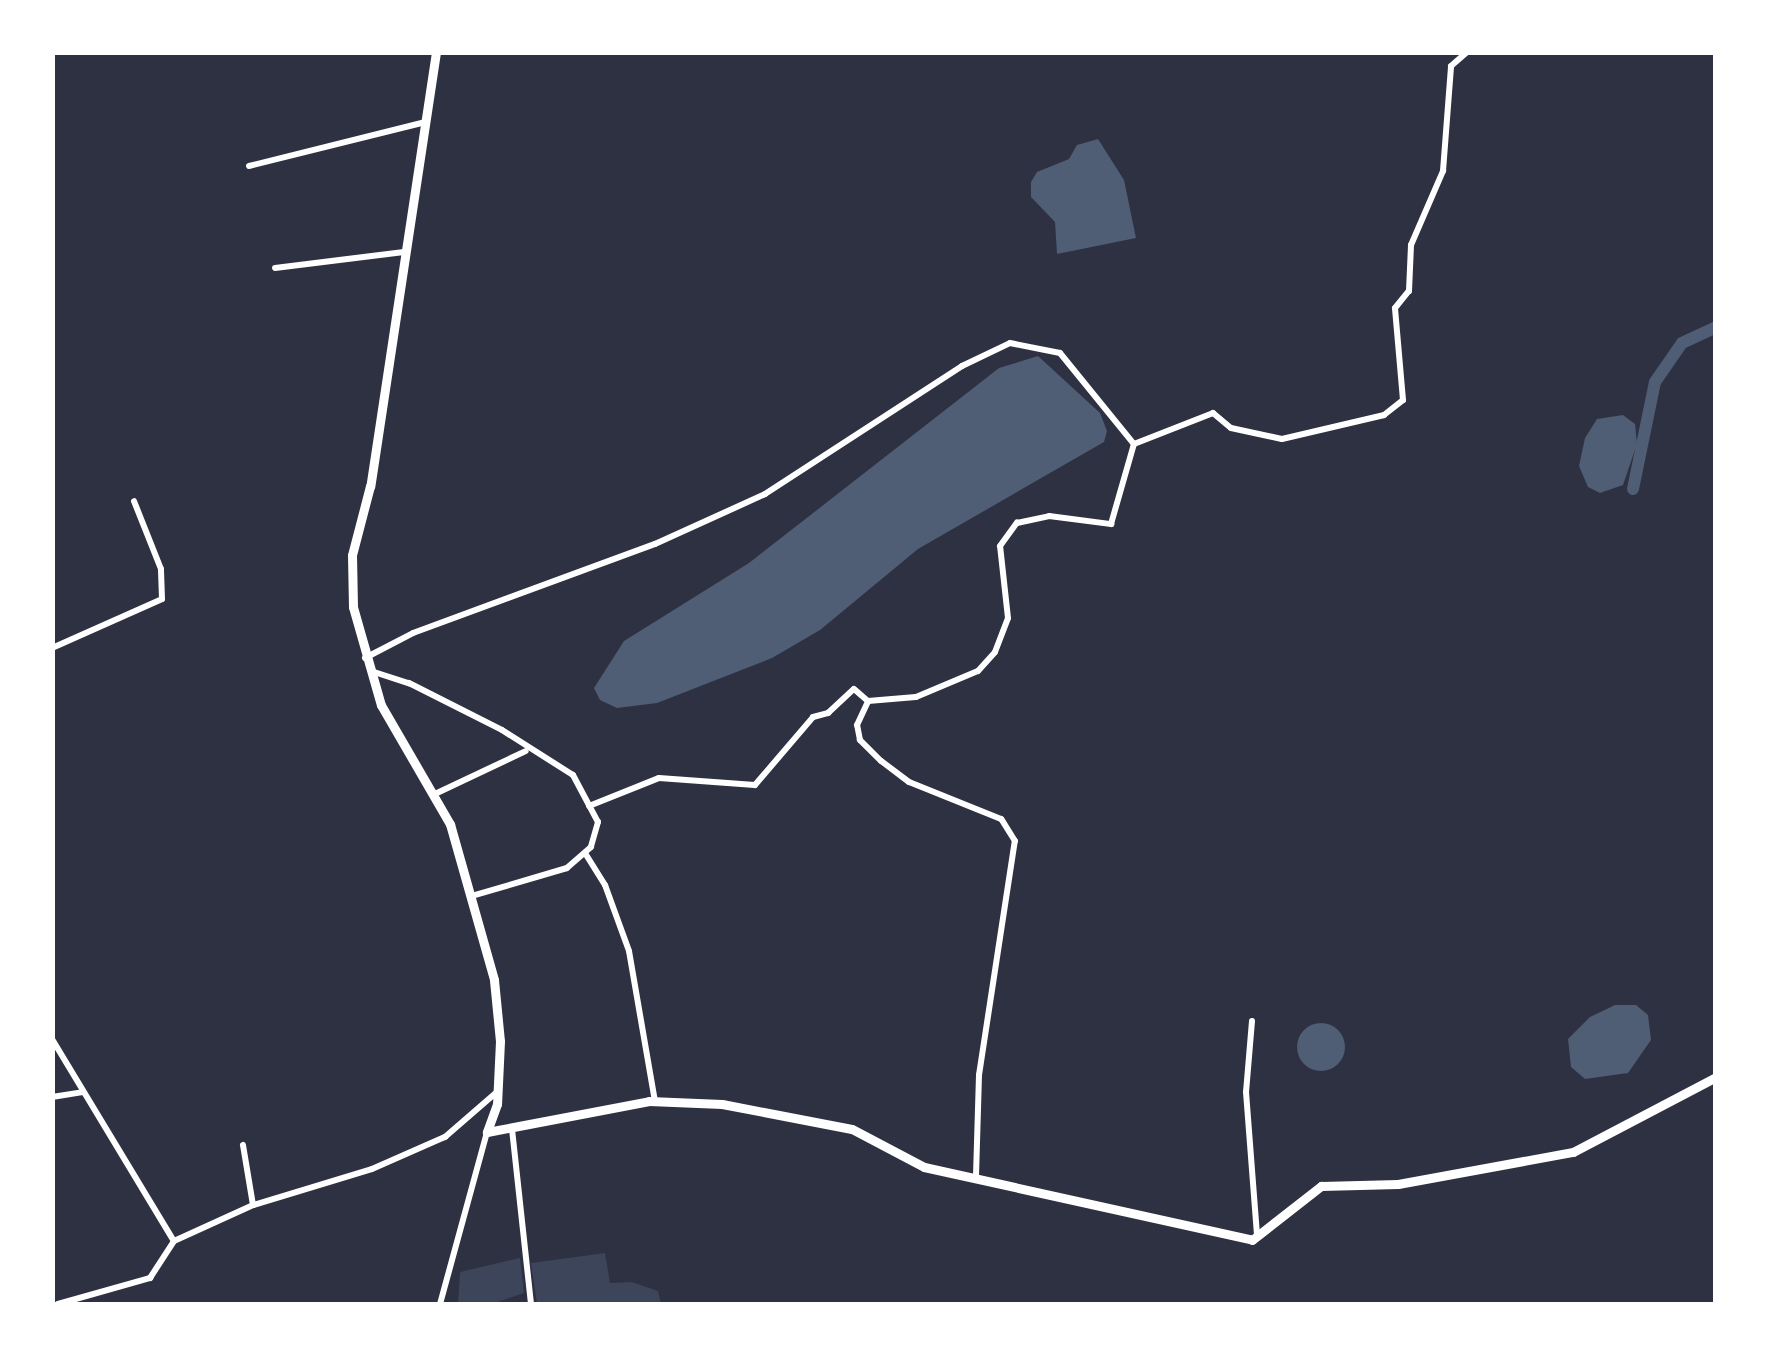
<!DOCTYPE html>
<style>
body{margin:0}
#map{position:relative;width:1768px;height:1357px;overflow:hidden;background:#2d3142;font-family:Cabin,sans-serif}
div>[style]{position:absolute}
.green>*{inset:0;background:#3c4559}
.water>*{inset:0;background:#4f5d75}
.round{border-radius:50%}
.canal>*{height:12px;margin:-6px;padding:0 6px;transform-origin:6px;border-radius:6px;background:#4f5d75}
.minor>*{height:6px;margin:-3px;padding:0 3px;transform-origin:3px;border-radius:3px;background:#fff}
.tertiary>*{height:9px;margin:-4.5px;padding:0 4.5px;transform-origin:4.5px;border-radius:4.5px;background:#fff}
span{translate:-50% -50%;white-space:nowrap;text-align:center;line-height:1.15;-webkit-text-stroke:10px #fff;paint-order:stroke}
.frame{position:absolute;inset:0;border:55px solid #fff;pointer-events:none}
</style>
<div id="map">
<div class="green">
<div style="clip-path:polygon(605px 1253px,610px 1283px,632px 1282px,658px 1291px,661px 1304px,537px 1304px,531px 1263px)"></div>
<div style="clip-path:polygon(520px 1258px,524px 1293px,492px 1304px,458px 1304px,460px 1272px)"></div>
</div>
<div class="water">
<div style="clip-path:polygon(1098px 139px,1124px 180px,1136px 238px,1057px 254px,1055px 222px,1031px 197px,1031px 182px,1037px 172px,1069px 159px,1077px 145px)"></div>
<div style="clip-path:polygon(1038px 356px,1100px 413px,1107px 431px,1104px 442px,918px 549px,820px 630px,772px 658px,657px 703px,617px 708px,600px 700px,594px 688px,624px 641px,749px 563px,999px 368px)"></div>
<div style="clip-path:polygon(1623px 415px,1635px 424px,1637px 444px,1623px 485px,1600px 493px,1588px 487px,1579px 466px,1585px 438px,1597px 419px)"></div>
<div style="clip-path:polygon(1615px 1005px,1636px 1005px,1648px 1015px,1651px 1040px,1628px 1073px,1585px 1079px,1571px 1067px,1568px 1039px,1590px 1017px)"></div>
<div class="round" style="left:1297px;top:1023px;width:48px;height:48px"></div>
</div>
<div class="canal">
<div style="left:1633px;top:489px;width:109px;rotate:-78.4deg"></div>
<div style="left:1655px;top:382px;width:47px;rotate:-55.3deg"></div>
<div style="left:1682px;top:343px;width:38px;rotate:-25deg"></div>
</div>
<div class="minor">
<div style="left:249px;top:166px;width:182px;rotate:-14deg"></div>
<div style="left:275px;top:268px;width:130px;rotate:-7.1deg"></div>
<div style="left:52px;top:648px;width:120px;rotate:-24deg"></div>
<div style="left:162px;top:599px;width:30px;rotate:-92deg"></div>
<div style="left:161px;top:569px;width:73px;rotate:-111.7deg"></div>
<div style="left:365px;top:658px;width:54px;rotate:-27.5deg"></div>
<div style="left:413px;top:633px;width:258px;rotate:-20.2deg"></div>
<div style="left:655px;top:544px;width:121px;rotate:-24.4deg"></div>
<div style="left:765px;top:494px;width:235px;rotate:-33deg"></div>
<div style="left:962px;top:366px;width:53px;rotate:-25.6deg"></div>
<div style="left:1010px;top:343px;width:51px;rotate:11.3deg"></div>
<div style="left:1060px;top:353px;width:117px;rotate:50.9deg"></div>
<div style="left:1134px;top:444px;width:85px;rotate:-21.4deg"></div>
<div style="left:1213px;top:413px;width:23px;rotate:40deg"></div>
<div style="left:1231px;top:428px;width:52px;rotate:12.2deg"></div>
<div style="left:1282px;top:439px;width:105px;rotate:-13.2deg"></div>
<div style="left:1384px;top:415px;width:24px;rotate:-38deg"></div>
<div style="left:1403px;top:400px;width:92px;rotate:-95deg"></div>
<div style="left:1395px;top:308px;width:22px;rotate:-51deg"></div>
<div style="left:1409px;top:291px;width:46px;rotate:-87.5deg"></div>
<div style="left:1411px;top:245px;width:81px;rotate:-66.6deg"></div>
<div style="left:1443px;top:171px;width:105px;rotate:-85.6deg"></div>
<div style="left:1451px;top:66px;width:21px;rotate:-41deg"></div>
<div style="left:371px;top:671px;width:40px;rotate:18deg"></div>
<div style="left:409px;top:683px;width:104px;rotate:26.8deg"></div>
<div style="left:502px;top:730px;width:84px;rotate:32.4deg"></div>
<div style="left:573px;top:775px;width:53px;rotate:62deg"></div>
<div style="left:598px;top:822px;width:26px;rotate:106deg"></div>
<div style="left:591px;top:847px;width:32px;rotate:139deg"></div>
<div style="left:567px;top:868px;width:99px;rotate:163.6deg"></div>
<div style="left:437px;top:793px;width:98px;rotate:-25.3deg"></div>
<div style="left:589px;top:806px;width:75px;rotate:-21.8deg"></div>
<div style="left:659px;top:778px;width:96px;rotate:4.2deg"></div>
<div style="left:755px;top:785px;width:89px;rotate:-49.5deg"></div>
<div style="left:813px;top:717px;width:16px;rotate:-15deg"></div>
<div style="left:828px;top:713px;width:35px;rotate:-43deg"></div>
<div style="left:854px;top:689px;width:18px;rotate:41deg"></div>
<div style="left:585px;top:853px;width:38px;rotate:58deg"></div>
<div style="left:605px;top:885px;width:70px;rotate:70deg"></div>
<div style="left:629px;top:951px;width:152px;rotate:80.2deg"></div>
<div style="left:1252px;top:1021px;width:71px;rotate:94.8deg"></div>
<div style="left:1246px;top:1092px;width:144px;rotate:85.6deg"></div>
<div style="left:52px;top:1039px;width:236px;rotate:58.9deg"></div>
<div style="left:174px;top:1241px;width:87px;rotate:-24.5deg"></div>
<div style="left:253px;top:1205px;width:61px;rotate:-99.5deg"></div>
<div style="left:52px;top:1097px;width:31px;rotate:-9deg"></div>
<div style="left:512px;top:1129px;width:176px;rotate:83.8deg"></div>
<div style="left:976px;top:1176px;width:101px;rotate:-88.3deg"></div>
<div style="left:979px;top:1075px;width:237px;rotate:-81.3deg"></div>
<div style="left:1015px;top:841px;width:26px;rotate:-122deg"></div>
<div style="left:1001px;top:819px;width:99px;rotate:-158.1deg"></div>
<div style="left:909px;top:782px;width:35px;rotate:-143deg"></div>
<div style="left:881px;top:761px;width:30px;rotate:-135deg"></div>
<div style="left:860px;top:740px;width:15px;rotate:-101deg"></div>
<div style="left:857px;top:725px;width:26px;rotate:-65deg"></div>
<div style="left:868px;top:701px;width:48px;rotate:-4.8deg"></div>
<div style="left:916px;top:697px;width:67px;rotate:-22.8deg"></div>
<div style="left:978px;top:671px;width:25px;rotate:-48deg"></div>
<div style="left:995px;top:652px;width:36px;rotate:-69deg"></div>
<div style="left:1008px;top:618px;width:72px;rotate:-96.3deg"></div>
<div style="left:1000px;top:546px;width:29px;rotate:-54deg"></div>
<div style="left:1017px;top:523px;width:33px;rotate:-12deg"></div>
<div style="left:1049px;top:516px;width:63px;rotate:7.4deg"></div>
<div style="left:1111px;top:524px;width:83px;rotate:-74deg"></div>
<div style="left:254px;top:1205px;width:123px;rotate:-17deg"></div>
<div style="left:372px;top:1169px;width:80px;rotate:-23.7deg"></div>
<div style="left:445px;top:1137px;width:69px;rotate:-40.9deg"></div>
<div style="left:58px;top:1304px;width:96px;rotate:-15.8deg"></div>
<div style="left:150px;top:1278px;width:44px;rotate:-57deg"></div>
<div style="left:440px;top:1304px;width:178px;rotate:-74.7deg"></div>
</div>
<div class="tertiary">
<div style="left:436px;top:52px;width:439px;rotate:98.6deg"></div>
<div style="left:370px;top:486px;width:71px;rotate:104.6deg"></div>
<div style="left:352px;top:555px;width:52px;rotate:88.9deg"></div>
<div style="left:353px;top:607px;width:102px;rotate:74.1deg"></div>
<div style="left:381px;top:705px;width:138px;rotate:59.9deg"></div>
<div style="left:450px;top:824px;width:162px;rotate:74.2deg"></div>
<div style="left:494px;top:980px;width:61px;rotate:84.4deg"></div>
<div style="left:500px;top:1041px;width:63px;rotate:92.7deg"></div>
<div style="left:497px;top:1104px;width:30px;rotate:110deg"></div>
<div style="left:487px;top:1132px;width:165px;rotate:-10.8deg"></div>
<div style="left:649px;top:1101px;width:73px;rotate:2.4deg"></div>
<div style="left:722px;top:1104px;width:132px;rotate:10.9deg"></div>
<div style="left:852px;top:1129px;width:81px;rotate:27.8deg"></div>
<div style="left:924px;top:1167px;width:336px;rotate:12.5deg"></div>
<div style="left:1252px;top:1240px;width:88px;rotate:-38deg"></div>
<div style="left:1321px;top:1186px;width:77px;rotate:-1.5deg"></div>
<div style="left:1398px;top:1184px;width:178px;rotate:-10.4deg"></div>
<div style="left:1573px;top:1152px;width:161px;rotate:-27.7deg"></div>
</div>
<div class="frame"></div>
</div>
